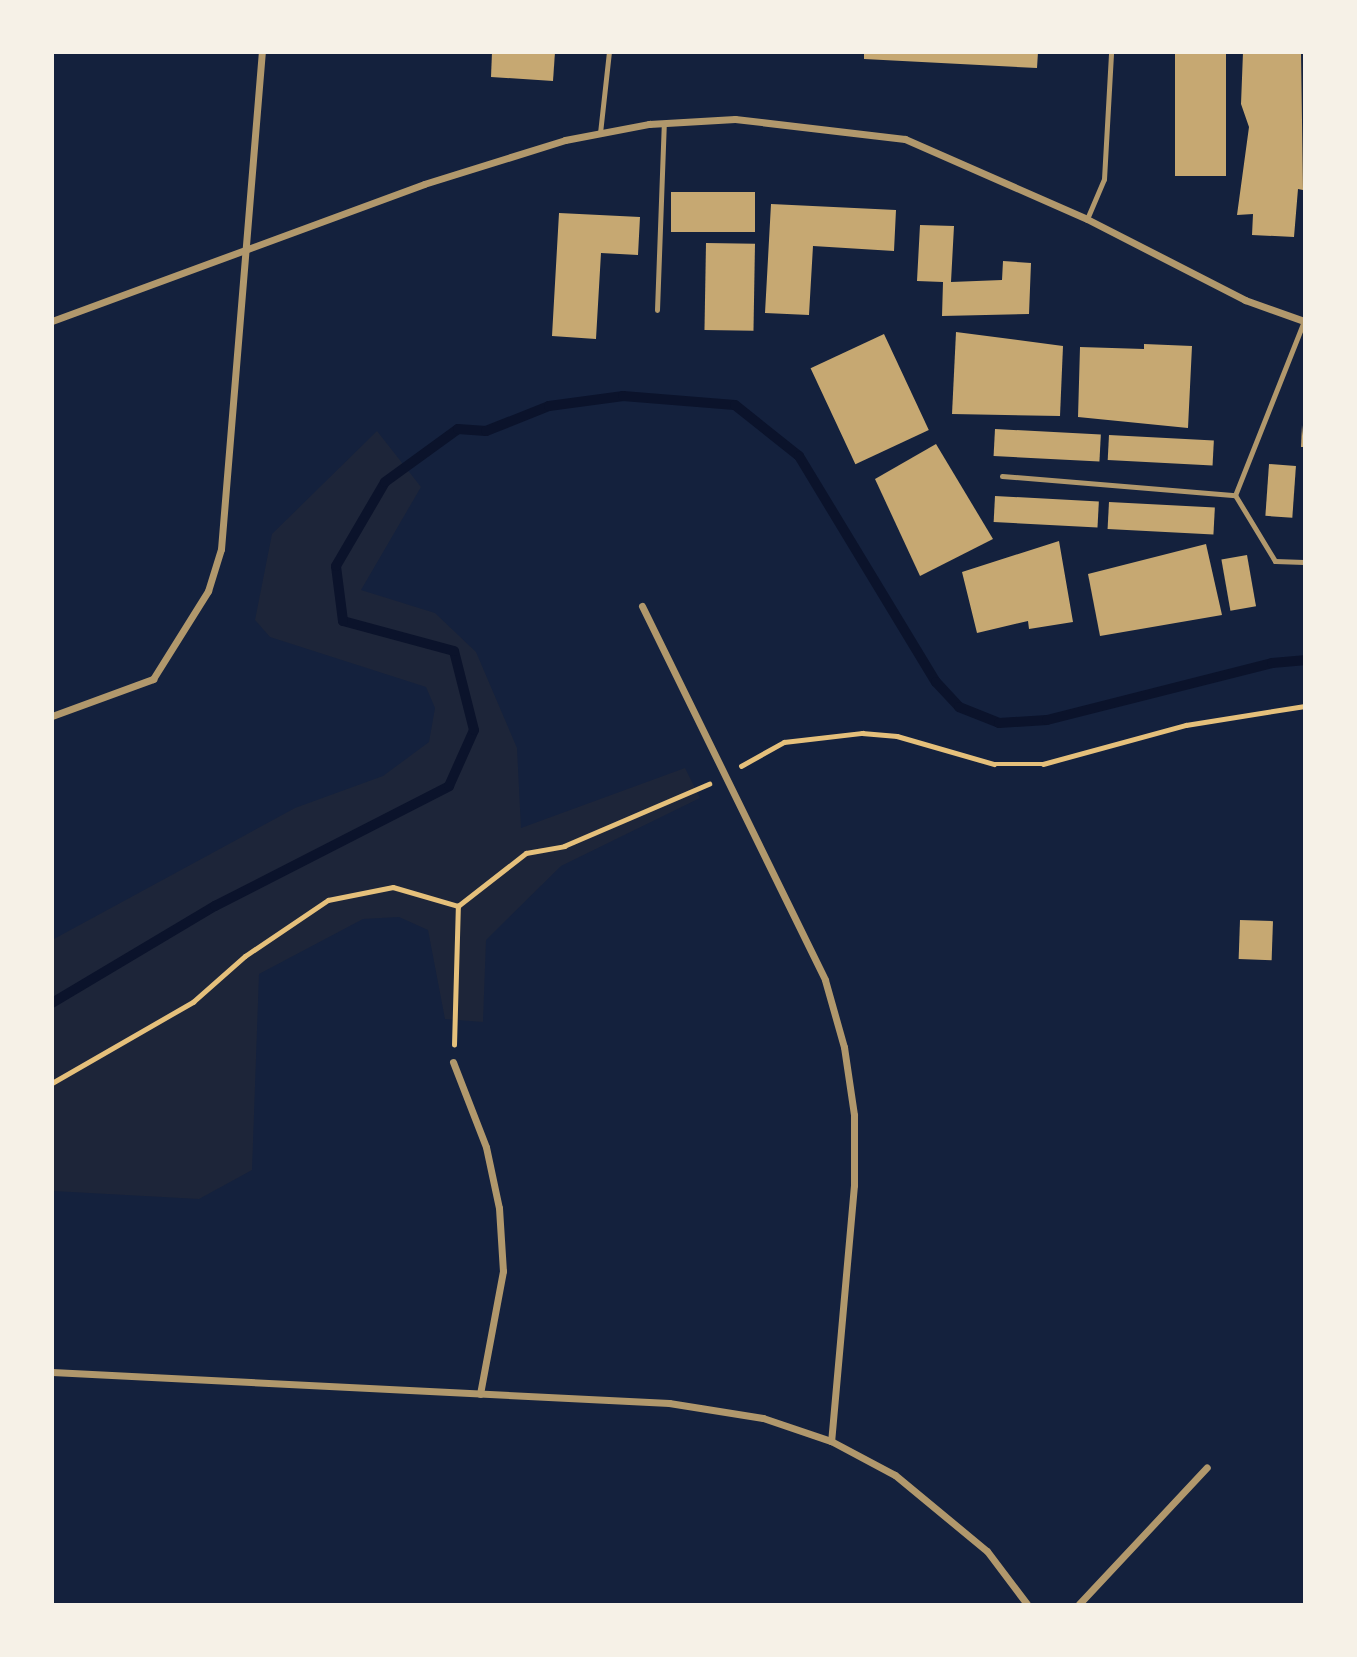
<!DOCTYPE html>
<style>
body{margin:0}
#map{position:relative;width:1357px;height:1657px;overflow:hidden;background:#14213d;font-family:"Alegreya Sans",sans-serif}
div>[style]{position:absolute}
.green>*{inset:0;background:#1d2539}
.stream>*{height:10px;margin:-5px;padding:0 5px;transform-origin:5px;border-radius:5px;background:#0b132b}
.building>*{inset:0;background:#c6a872;transform-origin:0 0}
.path>*{height:4.5px;margin:-2.25px;padding:0 2.25px;transform-origin:2.25px;border-radius:2.25px;background:#e5c07b}
.service>*{height:5px;margin:-2.5px;padding:0 2.5px;transform-origin:2.5px;border-radius:2.5px;background:#b1986c}
.minor>*{height:7px;margin:-3.5px;padding:0 3.5px;transform-origin:3.5px;border-radius:3.5px;background:#b1986c}
span{translate:-50% -50%;white-space:nowrap;text-align:center;line-height:1.15;-webkit-text-stroke:6px #f6f1e7;paint-order:stroke}
.frame{position:absolute;inset:0;border:54px solid #f6f1e7;pointer-events:none}
</style>
<div id="map">
<div class="green">
<div style="clip-path:polygon(377px 431px,421px 487px,361px 590px,435px 613px,476px 652px,517px 748px,521px 828px,685px 768px,700px 798px,561px 866px,486px 940px,483px 1022px,445px 1019px,428px 930px,399px 917px,363px 919px,259px 974px,252px 1170px,199px 1199px,53px 1191px,52px 940px,295px 808px,383px 776px,429px 742px,435px 708px,426px 687px,270px 637px,255px 620px,272px 534px)"></div>
</div>
<div class="stream">
<div style="left:52px;top:1003px;width:190px;rotate:-30.8deg"></div>
<div style="left:215px;top:906px;width:263px;rotate:-27.1deg"></div>
<div style="left:449px;top:786px;width:61px;rotate:-65.9deg"></div>
<div style="left:474px;top:730px;width:81px;rotate:-104.2deg"></div>
<div style="left:454px;top:651px;width:115px;rotate:-164.9deg"></div>
<div style="left:343px;top:621px;width:55px;rotate:-97.3deg"></div>
<div style="left:336px;top:566px;width:97px;rotate:-59.7deg"></div>
<div style="left:385px;top:482px;width:90px;rotate:-36deg"></div>
<div style="left:458px;top:429px;width:28px;rotate:4deg"></div>
<div style="left:486px;top:431px;width:68px;rotate:-21.6deg"></div>
<div style="left:549px;top:406px;width:75px;rotate:-7.7deg"></div>
<div style="left:623px;top:396px;width:112px;rotate:4.6deg"></div>
<div style="left:735px;top:405px;width:82px;rotate:38.6deg"></div>
<div style="left:799px;top:456px;width:264px;rotate:58.8deg"></div>
<div style="left:936px;top:682px;width:34px;rotate:47deg"></div>
<div style="left:959px;top:707px;width:43px;rotate:21.8deg"></div>
<div style="left:999px;top:723px;width:48px;rotate:-3.6deg"></div>
<div style="left:1047px;top:720px;width:232px;rotate:-14.2deg"></div>
<div style="left:1272px;top:663px;width:32px;rotate:-5deg"></div>
</div>
<div class="building">
<div style="clip-path:polygon(492px 52px,555px 52px,553px 81px,491px 77px)"></div>
<div style="clip-path:polygon(864px 52px,1038px 52px,1037px 68px,864px 59px)"></div>
<div style="left:1175px;top:52px;width:51px;height:124px"></div>
<div style="clip-path:polygon(1243px 52px,1301px 52px,1303px 190px,1298px 189px,1294px 237px,1252px 235px,1253px 214px,1237px 215px,1249px 127px,1241px 104px)"></div>
<div style="left:755px;top:192px;width:40px;height:84px;rotate:90deg"></div>
<div style="clip-path:polygon(771px 204px,896px 210px,894px 251px,813px 246px,809px 315px,765px 313px)"></div>
<div style="clip-path:polygon(559px 213px,640px 217px,638px 255px,601px 253px,596px 339px,552px 336px)"></div>
<div style="clip-path:polygon(920px 225px,954px 226px,951px 282px,1002px 280px,1003px 261px,1031px 263px,1029px 314px,942px 316px,943px 282px,917px 281px)"></div>
<div style="left:706px;top:243px;width:49px;height:87px;rotate:1deg"></div>
<div style="clip-path:polygon(956px 332px,1063px 346px,1060px 416px,952px 414px)"></div>
<div style="left:884px;top:334px;width:106px;height:81px;rotate:65deg"></div>
<div style="clip-path:polygon(1144px 344px,1192px 346px,1188px 428px,1078px 417px,1080px 347px,1144px 349px)"></div>
<div style="clip-path:polygon(1302px 425px,1304px 447px,1301px 447px)"></div>
<div style="left:995px;top:429px;width:106px;height:27px;rotate:3deg"></div>
<div style="left:1109px;top:435px;width:105px;height:25px;rotate:3deg"></div>
<div style="clip-path:polygon(936px 444px,993px 539px,920px 576px,875px 479px)"></div>
<div style="left:1269px;top:464px;width:27px;height:52px;rotate:4deg"></div>
<div style="left:995px;top:496px;width:104px;height:26px;rotate:3deg"></div>
<div style="left:1109px;top:502px;width:106px;height:27px;rotate:3deg"></div>
<div style="clip-path:polygon(1059px 541px,1073px 622px,1029px 629px,1028px 621px,977px 633px,962px 572px)"></div>
<div style="clip-path:polygon(1206px 544px,1222px 615px,1100px 636px,1088px 574px)"></div>
<div style="left:1247px;top:555px;width:52px;height:26px;rotate:80deg"></div>
<div style="left:1240px;top:920px;width:33px;height:39px;rotate:2deg"></div>
</div>
<div class="path">
<div style="left:741px;top:766px;width:49px;rotate:-29.2deg"></div>
<div style="left:784px;top:742px;width:79px;rotate:-6.6deg"></div>
<div style="left:862px;top:733px;width:35px;rotate:5deg"></div>
<div style="left:897px;top:736px;width:101px;rotate:16.1deg"></div>
<div style="left:994px;top:764px;width:49px"></div>
<div style="left:1043px;top:764px;width:148px;rotate:-15.3deg"></div>
<div style="left:1186px;top:725px;width:120px;rotate:-9.1deg"></div>
<div style="left:454px;top:1045px;width:139px;rotate:-88.4deg"></div>
<div style="left:52px;top:1083px;width:163px;rotate:-29.9deg"></div>
<div style="left:193px;top:1002px;width:69px;rotate:-41.5deg"></div>
<div style="left:245px;top:956px;width:100px;rotate:-34deg"></div>
<div style="left:328px;top:900px;width:66px;rotate:-11.3deg"></div>
<div style="left:393px;top:887px;width:68px;rotate:16.3deg"></div>
<div style="left:458px;top:906px;width:86px;rotate:-37.9deg"></div>
<div style="left:526px;top:853px;width:39px;rotate:-10deg"></div>
<div style="left:564px;top:846px;width:158px;rotate:-23.2deg"></div>
</div>
<div class="service">
<div style="left:600px;top:133px;width:81px;rotate:-83.7deg"></div>
<div style="left:1087px;top:219px;width:43px;rotate:-67deg"></div>
<div style="left:1104px;top:179px;width:127px;rotate:-86.8deg"></div>
<div style="left:657px;top:310px;width:187px;rotate:-87.9deg"></div>
<div style="left:1304px;top:321px;width:187px;rotate:111.6deg"></div>
<div style="left:1235px;top:495px;width:77px;rotate:58.8deg"></div>
<div style="left:1275px;top:561px;width:29px;rotate:2deg"></div>
<div style="left:1002px;top:476px;width:234px;rotate:4.7deg"></div>
</div>
<div class="minor">
<div style="left:52px;top:321px;width:396px;rotate:-20.2deg"></div>
<div style="left:424px;top:184px;width:148px;rotate:-17.3deg"></div>
<div style="left:565px;top:140px;width:86px;rotate:-10.8deg"></div>
<div style="left:649px;top:124px;width:86px;rotate:-3.3deg"></div>
<div style="left:735px;top:119px;width:171px;rotate:6.7deg"></div>
<div style="left:905px;top:139px;width:199px;rotate:23.7deg"></div>
<div style="left:1087px;top:219px;width:178px;rotate:27.1deg"></div>
<div style="left:1245px;top:300px;width:63px;rotate:19.6deg"></div>
<div style="left:642px;top:606px;width:416px;rotate:63.9deg"></div>
<div style="left:825px;top:980px;width:70px;rotate:74.2deg"></div>
<div style="left:844px;top:1047px;width:69px;rotate:81.6deg"></div>
<div style="left:854px;top:1115px;width:70px;rotate:90deg"></div>
<div style="left:854px;top:1185px;width:257px;rotate:95.1deg"></div>
<div style="left:52px;top:716px;width:108px;rotate:-20.1deg"></div>
<div style="left:153px;top:679px;width:104px;rotate:-58deg"></div>
<div style="left:208px;top:591px;width:44px;rotate:-72.8deg"></div>
<div style="left:221px;top:549px;width:499px;rotate:-85.3deg"></div>
<div style="left:453px;top:1062px;width:91px;rotate:68.8deg"></div>
<div style="left:486px;top:1147px;width:62px;rotate:78deg"></div>
<div style="left:499px;top:1208px;width:63px;rotate:86.4deg"></div>
<div style="left:503px;top:1271px;width:125px;rotate:100.6deg"></div>
<div style="left:52px;top:1372px;width:618px;rotate:2.88deg"></div>
<div style="left:669px;top:1403px;width:95px;rotate:9.1deg"></div>
<div style="left:763px;top:1418px;width:72px;rotate:18.7deg"></div>
<div style="left:831px;top:1441px;width:72px;rotate:28deg"></div>
<div style="left:895px;top:1475px;width:119px;rotate:39.6deg"></div>
<div style="left:987px;top:1551px;width:66px;rotate:53deg"></div>
<div style="left:1079px;top:1604px;width:187px;rotate:-46.9deg"></div>
</div>
<div class="frame"></div>
</div>
